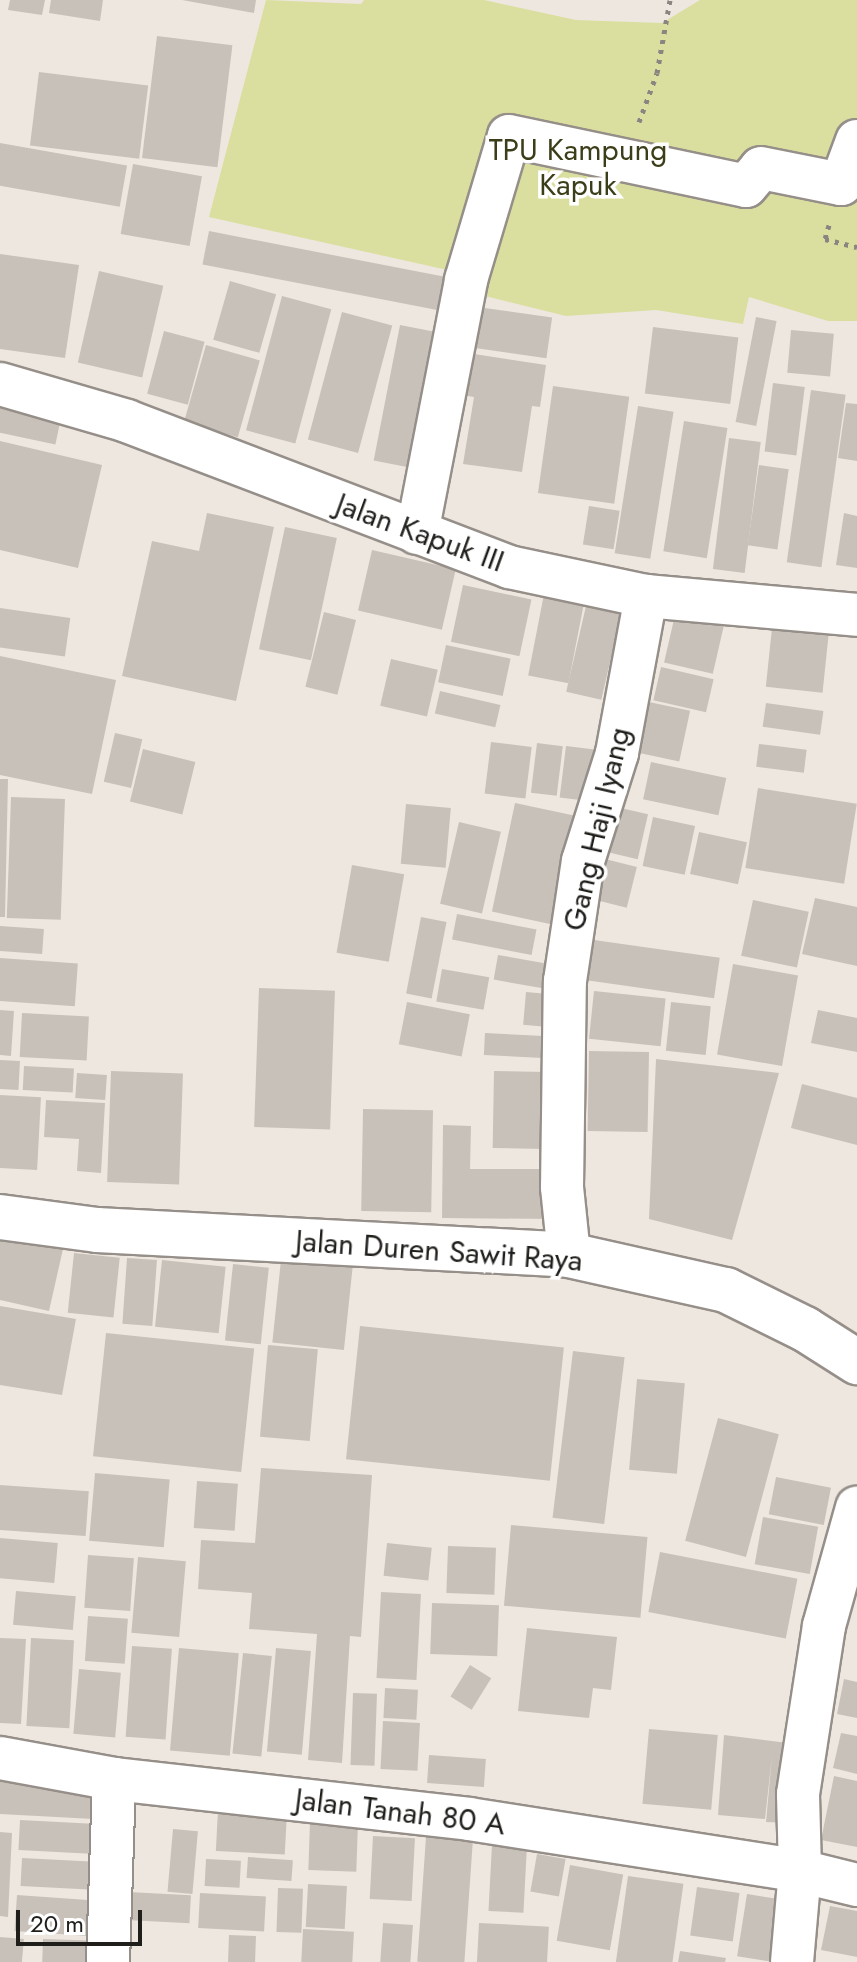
<!DOCTYPE html>
<style>
body{margin:0}
#map{position:relative;width:857px;height:1962px;overflow:hidden;background:#eee7e0;font-family:Jost,sans-serif}
div>[style]{position:absolute}
.green>*{inset:0;background:#dadf9f}
.building>*{inset:0;background:#c8c1ba;transform-origin:0 0}
.path>*{height:5px;margin-top:-2.5px;transform-origin:0;background:repeating-linear-gradient(90deg,#8a8580 0 4px,transparent 0 10px)}
.roads{filter:drop-shadow(2px 0 #968f89) drop-shadow(-2px 0 #968f89) drop-shadow(0 2px #968f89) drop-shadow(0 -2px #968f89)}
.minor>*{height:42px;margin:-21px;padding:0 21px;transform-origin:21px;border-radius:21px;background:#fff}
.tertiary>*{height:44px;margin:-22px;padding:0 22px;transform-origin:22px;border-radius:22px;background:#fff}
span{translate:-50% -50%;white-space:nowrap;text-align:center;line-height:1.15;-webkit-text-stroke:7px #fff;paint-order:stroke}
.park-label{font-size:30px;color:#3c3e19}
.street-label{font-size:30px;color:#201e1b}
.scale{position:absolute;left:16px;top:1910px;width:126px;height:36px;box-sizing:border-box;border:4px solid #201e1b;border-top:0;padding-left:10px;font-size:24px;line-height:28px;white-space:nowrap;color:#201e1b;-webkit-text-stroke:6px #fff;paint-order:stroke}
</style>
<div id="map">
<div class="green">
<div style="clip-path:polygon(266px 0,361px 4px,364px 0,484px 0,576px 20px,662px 23px,700px 0,857px 0,857px 321px,828px 321px,749px 297px,743px 324px,656px 310px,566px 316px,473px 293px,470px 275px,209px 217px)"></div>
</div>
<div class="building">
<div style="clip-path:polygon(10px 0,45px 0,42px 15px,8px 10px)"></div>
<div style="clip-path:polygon(51px 0,103px 0,100px 21px,49px 13px)"></div>
<div style="clip-path:polygon(182px 0,256px 0,254px 13px)"></div>
<div style="left:157px;top:36px;width:76px;height:123px;rotate:7deg"></div>
<div style="left:39px;top:72px;width:110px;height:74px;rotate:7deg"></div>
<div style="left:0;top:143px;width:129px;height:42px;rotate:10deg"></div>
<div style="left:133px;top:164px;width:70px;height:71px;rotate:10deg"></div>
<div style="left:209px;top:231px;width:256px;height:34px;rotate:11deg"></div>
<div style="clip-path:polygon(0 254px,79px 265px,65px 358px,0 349px)"></div>
<div style="left:99px;top:271px;width:66px;height:94px;rotate:13deg"></div>
<div style="left:230px;top:281px;width:48px;height:61px;rotate:16deg"></div>
<div style="left:282px;top:296px;width:51px;height:139px;rotate:15deg"></div>
<div style="left:463px;top:305px;width:90px;height:41px;rotate:8deg"></div>
<div style="left:342px;top:312px;width:52px;height:132px;rotate:15deg"></div>
<div style="left:756px;top:317px;width:21px;height:107px;rotate:11deg"></div>
<div style="left:400px;top:325px;width:51px;height:138px;rotate:11deg"></div>
<div style="left:653px;top:327px;width:86px;height:67px;rotate:7deg"></div>
<div style="left:791px;top:330px;width:43px;height:43px;rotate:5deg"></div>
<div style="left:164px;top:331px;width:42px;height:65px;rotate:15deg"></div>
<div style="left:206px;top:345px;width:56px;height:80px;rotate:16deg"></div>
<div style="clip-path:polygon(461px 352px,546px 365px,540px 407px,532px 406px,522px 472px,463px 464px,474px 397px,455px 394px)"></div>
<div style="left:773px;top:383px;width:32px;height:69px;rotate:7deg"></div>
<div style="left:553px;top:386px;width:77px;height:108px;rotate:8deg"></div>
<div style="left:811px;top:390px;width:35px;height:174px;rotate:8deg"></div>
<div style="left:0;top:402px;width:63px;height:30px;rotate:12deg"></div>
<div style="clip-path:polygon(846px 403px,857px 404px,857px 461px,838px 458px)"></div>
<div style="left:638px;top:406px;width:36px;height:149px;rotate:9deg"></div>
<div style="left:684px;top:421px;width:44px;height:132px;rotate:9deg"></div>
<div style="left:729px;top:438px;width:32px;height:132px;rotate:7deg"></div>
<div style="clip-path:polygon(0 441px,102px 465px,78px 568px,0 550px)"></div>
<div style="left:759px;top:465px;width:30px;height:81px;rotate:8deg"></div>
<div style="left:589px;top:506px;width:31px;height:39px;rotate:9deg"></div>
<div style="clip-path:polygon(207px 513px,274px 527px,236px 701px,122px 676px,152px 541px,199px 551px)"></div>
<div style="clip-path:polygon(844px 513px,857px 516px,857px 568px,836px 565px)"></div>
<div style="left:285px;top:527px;width:53px;height:125px;rotate:12deg"></div>
<div style="left:372px;top:550px;width:86px;height:62px;rotate:13deg"></div>
<div style="left:463px;top:585px;width:70px;height:58px;rotate:12deg"></div>
<div style="left:544px;top:594px;width:41px;height:83px;rotate:11deg"></div>
<div style="left:678px;top:602px;width:50px;height:62px;rotate:13deg"></div>
<div style="left:586px;top:606px;width:36px;height:88px;rotate:13deg"></div>
<div style="left:0;top:608px;width:71px;height:39px;rotate:8deg"></div>
<div style="left:324px;top:612px;width:33px;height:77px;rotate:14deg"></div>
<div style="left:772px;top:628px;width:57px;height:59px;rotate:6deg"></div>
<div style="left:446px;top:645px;width:66px;height:38px;rotate:12deg"></div>
<div style="clip-path:polygon(0 656px,116px 680px,92px 794px,0 775px)"></div>
<div style="left:391px;top:659px;width:48px;height:48px;rotate:13deg"></div>
<div style="left:661px;top:667px;width:54px;height:34px;rotate:13deg"></div>
<div style="left:440px;top:691px;width:62px;height:23px;rotate:13deg"></div>
<div style="left:649px;top:702px;width:42px;height:52px;rotate:12deg"></div>
<div style="left:766px;top:703px;width:58px;height:24px;rotate:8deg"></div>
<div style="left:115px;top:733px;width:28px;height:50px;rotate:13deg"></div>
<div style="left:491px;top:742px;width:41px;height:52px;rotate:7deg"></div>
<div style="left:537px;top:743px;width:26px;height:50px;rotate:7deg"></div>
<div style="left:759px;top:744px;width:48px;height:23px;rotate:7deg"></div>
<div style="left:566px;top:746px;width:39px;height:52px;rotate:7deg"></div>
<div style="left:143px;top:749px;width:54px;height:54px;rotate:14deg"></div>
<div style="left:651px;top:762px;width:77px;height:38px;rotate:12deg"></div>
<div style="clip-path:polygon(0 779px,8px 779px,5px 917px,0 917px)"></div>
<div style="left:758px;top:788px;width:100px;height:81px;rotate:9deg"></div>
<div style="left:11px;top:797px;width:54px;height:121px;rotate:2deg"></div>
<div style="left:515px;top:803px;width:76px;height:111px;rotate:12deg"></div>
<div style="left:406px;top:804px;width:45px;height:60px;rotate:5deg"></div>
<div style="left:612px;top:806px;width:37px;height:46px;rotate:13deg"></div>
<div style="left:653px;top:817px;width:43px;height:50px;rotate:12deg"></div>
<div style="left:459px;top:822px;width:43px;height:84px;rotate:13deg"></div>
<div style="left:699px;top:832px;width:49px;height:43px;rotate:12deg"></div>
<div style="left:601px;top:858px;width:37px;height:42px;rotate:14deg"></div>
<div style="left:352px;top:865px;width:53px;height:89px;rotate:10deg"></div>
<div style="clip-path:polygon(815px 898px,857px 907px,857px 966px,802px 954px)"></div>
<div style="left:753px;top:900px;width:57px;height:57px;rotate:12deg"></div>
<div style="left:457px;top:914px;width:81px;height:26px;rotate:11deg"></div>
<div style="left:421px;top:917px;width:26px;height:78px;rotate:11deg"></div>
<div style="left:0;top:926px;width:44px;height:25px;rotate:4deg"></div>
<div style="left:594px;top:940px;width:127px;height:41px;rotate:8deg"></div>
<div style="left:498px;top:955px;width:66px;height:25px;rotate:10deg"></div>
<div style="left:0;top:958px;width:78px;height:43px;rotate:4deg"></div>
<div style="left:733px;top:964px;width:66px;height:92px;rotate:10deg"></div>
<div style="left:442px;top:969px;width:48px;height:33px;rotate:10deg"></div>
<div style="left:259px;top:988px;width:76px;height:139px;rotate:2deg"></div>
<div style="left:594px;top:991px;width:72px;height:48px;rotate:6deg"></div>
<div style="left:526px;top:992px;width:36px;height:33px;rotate:5deg"></div>
<div style="left:407px;top:1002px;width:64px;height:43px;rotate:11deg"></div>
<div style="left:671px;top:1002px;width:40px;height:49px;rotate:6deg"></div>
<div style="clip-path:polygon(0 1010px,14px 1011px,11px 1056px,0 1055px)"></div>
<div style="clip-path:polygon(818px 1010px,857px 1018px,857px 1052px,811px 1043px)"></div>
<div style="left:22px;top:1013px;width:67px;height:44px;rotate:3deg"></div>
<div style="left:485px;top:1033px;width:74px;height:22px;rotate:3deg"></div>
<div style="left:589px;top:1051px;width:60px;height:80px;rotate:1deg"></div>
<div style="clip-path:polygon(656px 1059px,779px 1073px,732px 1240px,649px 1219px)"></div>
<div style="left:0;top:1060px;width:20px;height:29px;rotate:3deg"></div>
<div style="left:24px;top:1066px;width:50px;height:24px;rotate:3deg"></div>
<div style="left:111px;top:1071px;width:72px;height:111px;rotate:2deg"></div>
<div style="left:494px;top:1071px;width:52px;height:77px;rotate:1deg"></div>
<div style="left:77px;top:1073px;width:30px;height:25px;rotate:4deg"></div>
<div style="clip-path:polygon(802px 1084px,857px 1098px,857px 1145px,791px 1128px)"></div>
<div style="left:0;top:1095px;width:41px;height:73px;rotate:3deg"></div>
<div style="clip-path:polygon(46px 1100px,105px 1103px,101px 1173px,77px 1171px,79px 1139px,44px 1137px)"></div>
<div style="left:363px;top:1109px;width:70px;height:102px;rotate:1deg"></div>
<div style="clip-path:polygon(443px 1125px,471px 1126px,470px 1169px,551px 1169px,550px 1219px,442px 1218px)"></div>
<div style="clip-path:polygon(0 1235px,63px 1249px,49px 1311px,0 1300px)"></div>
<div style="left:74px;top:1253px;width:46px;height:60px;rotate:6deg"></div>
<div style="left:127px;top:1258px;width:30px;height:66px;rotate:4deg"></div>
<div style="left:162px;top:1260px;width:64px;height:67px;rotate:6deg"></div>
<div style="left:281px;top:1260px;width:72px;height:83px;rotate:6deg"></div>
<div style="left:233px;top:1264px;width:36px;height:77px;rotate:6deg"></div>
<div style="clip-path:polygon(0 1306px,76px 1319px,62px 1395px,0 1385px)"></div>
<div style="left:360px;top:1326px;width:205px;height:134px;rotate:6deg"></div>
<div style="left:106px;top:1333px;width:149px;height:124px;rotate:6deg"></div>
<div style="left:268px;top:1345px;width:50px;height:92px;rotate:5deg"></div>
<div style="left:573px;top:1351px;width:52px;height:168px;rotate:7deg"></div>
<div style="left:637px;top:1379px;width:48px;height:91px;rotate:5deg"></div>
<div style="left:718px;top:1418px;width:63px;height:127px;rotate:15deg"></div>
<div style="clip-path:polygon(261px 1468px,372px 1475px,361px 1637px,350px 1636px,342px 1763px,308px 1760px,317px 1634px,249px 1629px,252px 1593px,198px 1589px,201px 1540px,255px 1543px)"></div>
<div style="left:95px;top:1473px;width:75px;height:68px;rotate:5deg"></div>
<div style="left:776px;top:1477px;width:56px;height:38px;rotate:11deg"></div>
<div style="left:197px;top:1481px;width:41px;height:47px;rotate:4deg"></div>
<div style="left:0;top:1485px;width:89px;height:45px;rotate:4deg"></div>
<div style="left:763px;top:1517px;width:56px;height:48px;rotate:10deg"></div>
<div style="left:511px;top:1525px;width:137px;height:81px;rotate:5deg"></div>
<div style="left:0;top:1538px;width:58px;height:40px;rotate:5deg"></div>
<div style="left:387px;top:1543px;width:45px;height:33px;rotate:6deg"></div>
<div style="left:448px;top:1546px;width:48px;height:47px;rotate:2deg"></div>
<div style="left:660px;top:1552px;width:140px;height:61px;rotate:11deg"></div>
<div style="left:88px;top:1555px;width:46px;height:53px;rotate:4deg"></div>
<div style="left:138px;top:1557px;width:48px;height:76px;rotate:5deg"></div>
<div style="left:16px;top:1591px;width:60px;height:34px;rotate:5deg"></div>
<div style="left:381px;top:1592px;width:40px;height:86px;rotate:3deg"></div>
<div style="left:432px;top:1603px;width:67px;height:51px;rotate:2deg"></div>
<div style="left:88px;top:1616px;width:40px;height:45px;rotate:4deg"></div>
<div style="clip-path:polygon(527px 1628px,617px 1637px,611px 1690px,593px 1688px,589px 1718px,518px 1711px)"></div>
<div style="clip-path:polygon(0 1638px,26px 1639px,21px 1724px,0 1723px)"></div>
<div style="left:31px;top:1638px;width:43px;height:88px;rotate:3deg"></div>
<div style="left:132px;top:1646px;width:40px;height:91px;rotate:4deg"></div>
<div style="left:179px;top:1648px;width:60px;height:103px;rotate:5deg"></div>
<div style="left:276px;top:1648px;width:35px;height:104px;rotate:5deg"></div>
<div style="left:243px;top:1653px;width:29px;height:101px;rotate:6deg"></div>
<div style="left:470px;top:1665px;width:25px;height:37px;rotate:32deg"></div>
<div style="left:79px;top:1669px;width:42px;height:65px;rotate:5deg"></div>
<div style="clip-path:polygon(844px 1679px,857px 1682px,857px 1718px,837px 1714px)"></div>
<div style="left:385px;top:1688px;width:33px;height:30px;rotate:3deg"></div>
<div style="left:353px;top:1693px;width:24px;height:72px;rotate:2deg"></div>
<div style="left:383px;top:1721px;width:37px;height:48px;rotate:3deg"></div>
<div style="left:649px;top:1729px;width:69px;height:75px;rotate:5deg"></div>
<div style="clip-path:polygon(841px 1733px,857px 1736px,857px 1774px,833px 1768px)"></div>
<div style="clip-path:polygon(724px 1735px,795px 1744px,789px 1823px,766px 1822px,772px 1756px,765px 1819px,718px 1815px)"></div>
<div style="left:429px;top:1755px;width:57px;height:28px;rotate:4deg"></div>
<div style="clip-path:polygon(834px 1776px,857px 1781px,857px 1847px,821px 1840px)"></div>
<div style="left:0;top:1777px;width:100px;height:37px;rotate:3deg"></div>
<div style="left:218px;top:1810px;width:69px;height:41px;rotate:3deg"></div>
<div style="left:20px;top:1820px;width:77px;height:30px;rotate:3deg"></div>
<div style="left:310px;top:1822px;width:48px;height:48px;rotate:2deg"></div>
<div style="left:173px;top:1829px;width:25px;height:63px;rotate:5deg"></div>
<div style="clip-path:polygon(0 1832px,12px 1833px,8px 1917px,0 1916px)"></div>
<div style="left:373px;top:1836px;width:42px;height:63px;rotate:3deg"></div>
<div style="left:426px;top:1837px;width:47px;height:125px;rotate:4deg"></div>
<div style="left:492px;top:1844px;width:35px;height:67px;rotate:3deg"></div>
<div style="left:537px;top:1854px;width:29px;height:38px;rotate:10deg"></div>
<div style="left:248px;top:1857px;width:45px;height:21px;rotate:4deg"></div>
<div style="left:22px;top:1858px;width:73px;height:28px;rotate:3deg"></div>
<div style="left:206px;top:1859px;width:35px;height:27px;rotate:3deg"></div>
<div style="left:570px;top:1865px;width:54px;height:77px;rotate:10deg"></div>
<div style="left:628px;top:1876px;width:56px;height:87px;rotate:8deg"></div>
<div style="left:308px;top:1884px;width:39px;height:43px;rotate:3deg"></div>
<div style="left:697px;top:1887px;width:43px;height:49px;rotate:8deg"></div>
<div style="left:278px;top:1888px;width:25px;height:44px;rotate:2deg"></div>
<div style="left:128px;top:1892px;width:63px;height:28px;rotate:3deg"></div>
<div style="left:200px;top:1893px;width:66px;height:35px;rotate:3deg"></div>
<div style="left:747px;top:1894px;width:39px;height:63px;rotate:9deg"></div>
<div style="left:17px;top:1895px;width:78px;height:36px;rotate:4deg"></div>
<div style="clip-path:polygon(830px 1906px,857px 1911px,857px 1957px,821px 1950px)"></div>
<div style="left:383px;top:1923px;width:30px;height:39px;rotate:4deg"></div>
<div style="left:479px;top:1923px;width:70px;height:39px;rotate:3deg"></div>
<div style="left:303px;top:1929px;width:51px;height:33px;rotate:3deg"></div>
<div style="left:229px;top:1935px;width:27px;height:27px;rotate:2deg"></div>
<div style="left:0;top:1937px;width:24px;height:25px;rotate:5deg"></div>
<div style="left:43px;top:1939px;width:46px;height:23px;rotate:2deg"></div>
<div style="clip-path:polygon(680px 1951px,726px 1958px,725px 1962px,678px 1962px)"></div>
</div>
<div class="path">
<div style="left:639px;top:122px;width:52px;rotate:-69.8deg"></div>
<div style="left:657px;top:73px;width:74px;rotate:-79.9deg"></div>
<div style="left:829px;top:225px;width:15px;rotate:106deg"></div>
<div style="left:825px;top:239px;width:33px;rotate:14deg"></div>
</div>
<div class="roads">
<div class="minor">
<div style="left:0;top:384px;width:132px;rotate:16.2deg"></div>
<div style="left:127px;top:421px;width:409px;rotate:20.9deg"></div>
<div style="left:509px;top:567px;width:140px;rotate:12deg"></div>
<div style="left:646px;top:596px;width:212px;rotate:5.1deg"></div>
<div style="left:417px;top:533px;width:258px;rotate:-79deg"></div>
<div style="left:466px;top:280px;width:150px;rotate:-73.4deg"></div>
<div style="left:509px;top:136px;width:242px;rotate:11.9deg"></div>
<div style="left:746px;top:186px;width:23px;rotate:-50deg"></div>
<div style="left:761px;top:168px;width:82px;rotate:11.3deg"></div>
<div style="left:841px;top:184px;width:46px;rotate:-69.6deg"></div>
<div style="left:569px;top:1255px;width:68px;rotate:-95.9deg"></div>
<div style="left:562px;top:1187px;width:206px;rotate:-89.2deg"></div>
<div style="left:565px;top:981px;width:121px;rotate:-81.5deg"></div>
<div style="left:583px;top:861px;width:113px;rotate:-72.5deg"></div>
<div style="left:617px;top:753px;width:160px;rotate:-79.5deg"></div>
<div style="left:0;top:1758px;width:116px;rotate:10.4deg"></div>
<div style="left:114px;top:1779px;width:357px;rotate:6.4deg"></div>
<div style="left:469px;top:1819px;width:335px;rotate:8.9deg"></div>
<div style="left:800px;top:1871px;width:59px;rotate:13.8deg"></div>
<div style="left:108px;top:1962px;width:183px;rotate:-88.1deg"></div>
<div style="left:792px;top:1962px;width:91px;rotate:-85deg"></div>
<div style="left:800px;top:1871px;width:77px;rotate:-91.5deg"></div>
<div style="left:798px;top:1794px;width:170px;rotate:-81.2deg"></div>
<div style="left:824px;top:1626px;width:123px;rotate:-74.4deg"></div>
</div>
<div class="tertiary">
<div style="left:0;top:1217px;width:98px;rotate:7.6deg"></div>
<div style="left:97px;top:1230px;width:473px;rotate:3deg"></div>
<div style="left:569px;top:1255px;width:161px;rotate:12.6deg"></div>
<div style="left:726px;top:1290px;width:88px;rotate:26.3deg"></div>
<div style="left:805px;top:1329px;width:62px;rotate:32.4deg"></div>
</div>
</div>
<div class="park-label">
<span style="left:578px;top:167px">TPU Kampung<br>Kapuk</span>
</div>
<div class="street-label">
<span style="left:420px;top:533px;rotate:20deg">Jalan Kapuk III</span>
<span style="left:597px;top:829px;rotate:-77deg">Gang Haji Iyang</span>
<span style="left:439px;top:1251px;rotate:4deg">Jalan Duren Sawit Raya</span>
<span style="left:400px;top:1812px;rotate:7deg">Jalan Tanah 80 A</span>
</div>
<div class="scale">20 m</div>
</div>
